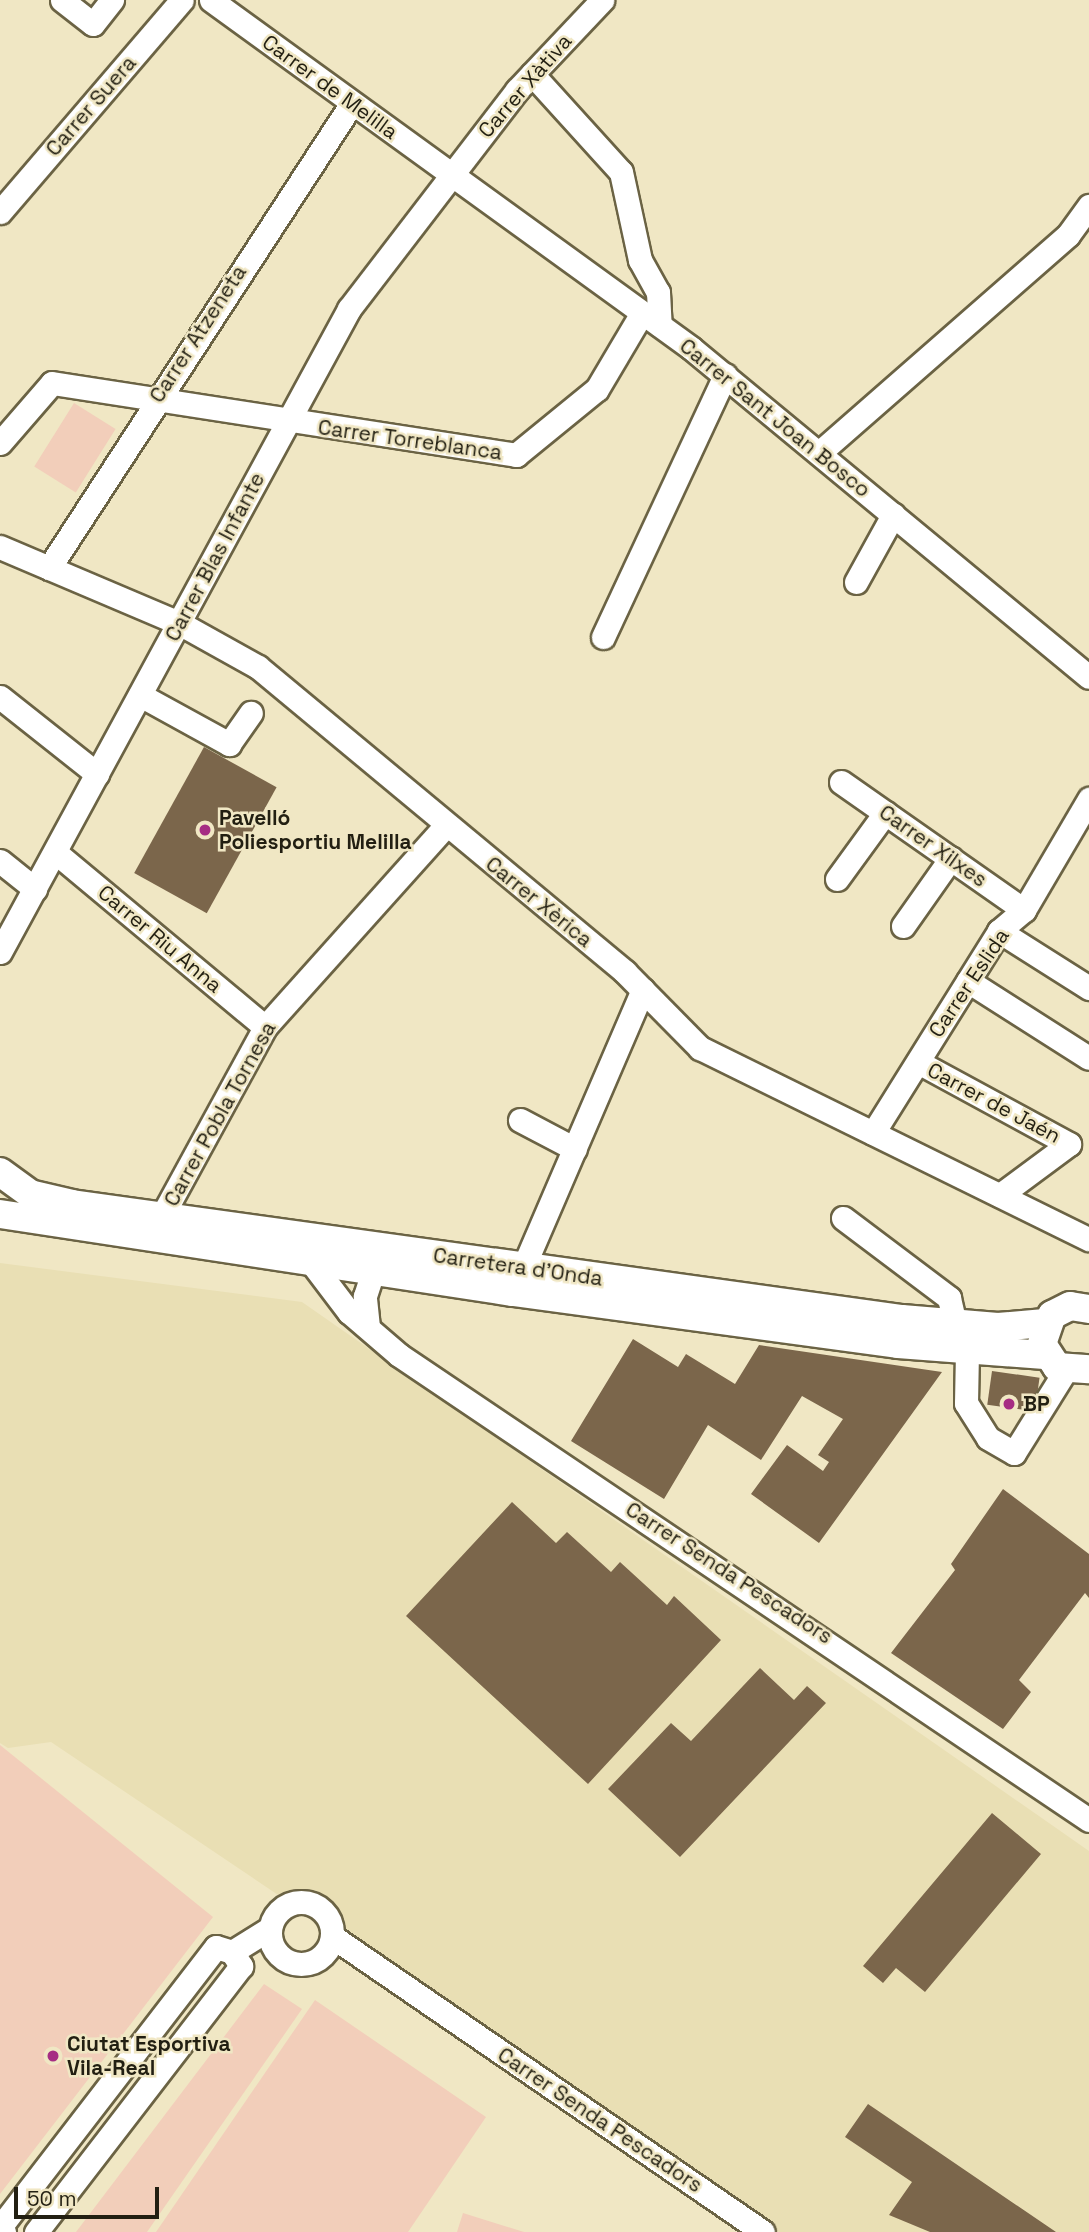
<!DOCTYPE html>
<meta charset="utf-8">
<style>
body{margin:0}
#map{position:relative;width:1089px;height:2232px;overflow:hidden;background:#f0e7c4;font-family:"Space Grotesk",sans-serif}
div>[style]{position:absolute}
.built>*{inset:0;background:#e9dfb4}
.green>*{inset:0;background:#f2ceba;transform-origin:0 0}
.building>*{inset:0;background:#7b664b;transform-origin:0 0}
.roads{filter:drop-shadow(2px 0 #6b6344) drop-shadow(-2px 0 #6b6344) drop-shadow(0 2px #6b6344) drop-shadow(0 -2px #6b6344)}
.minor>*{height:23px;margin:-11.5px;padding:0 11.5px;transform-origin:11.5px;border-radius:11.5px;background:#fff}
.minor>.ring{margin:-11.5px;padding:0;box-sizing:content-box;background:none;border:23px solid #fff;border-radius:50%}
.major>*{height:28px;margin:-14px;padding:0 14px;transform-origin:14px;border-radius:14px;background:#fff}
.dots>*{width:19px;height:19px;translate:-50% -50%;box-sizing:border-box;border:4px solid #f0e7c4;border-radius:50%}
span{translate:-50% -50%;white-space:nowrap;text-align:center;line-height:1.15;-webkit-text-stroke:5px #f0e7c4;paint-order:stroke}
.street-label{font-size:21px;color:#221f12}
.poi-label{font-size:21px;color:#221f12;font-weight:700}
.left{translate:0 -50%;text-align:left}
.scale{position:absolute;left:14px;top:2187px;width:145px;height:32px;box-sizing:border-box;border:4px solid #221f12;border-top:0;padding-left:9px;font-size:21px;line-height:24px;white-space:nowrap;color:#221f12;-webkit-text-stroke:5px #f0e7c4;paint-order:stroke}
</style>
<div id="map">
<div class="built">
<div style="clip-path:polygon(0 1263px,302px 1302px,1089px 1851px,1089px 2232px,779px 2232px,51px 1742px,8px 1748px,0 1743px)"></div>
</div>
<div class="green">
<div style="left:74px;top:403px;width:49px;height:75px;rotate:32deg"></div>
<div style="clip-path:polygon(0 1745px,213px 1917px,0 2194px)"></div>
<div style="clip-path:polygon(264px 1984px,302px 2009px,147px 2232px,76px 2232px)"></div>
<div style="clip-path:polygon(315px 2000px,486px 2117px,408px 2232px,156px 2232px)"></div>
<div style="clip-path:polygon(463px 2213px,524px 2232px,457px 2232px)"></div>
</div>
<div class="building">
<div style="left:204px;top:747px;width:83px;height:144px;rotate:29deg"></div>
<div style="clip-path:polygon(633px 1339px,678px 1367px,686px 1354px,735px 1384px,759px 1345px,942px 1372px,819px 1543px,751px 1494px,787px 1445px,823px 1471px,829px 1462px,818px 1455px,843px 1419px,802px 1396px,761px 1460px,708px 1425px,664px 1499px,571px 1441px)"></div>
<div style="left:992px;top:1371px;width:48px;height:34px;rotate:8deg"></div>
<div style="clip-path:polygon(1003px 1489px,1089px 1554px,1089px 1598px,1085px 1593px,1019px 1680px,1031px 1692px,1003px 1729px,891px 1653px,955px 1570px,951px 1564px)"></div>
<div style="clip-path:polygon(512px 1502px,556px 1543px,567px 1532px,611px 1572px,620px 1562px,667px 1605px,674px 1596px,721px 1640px,588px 1784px,406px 1616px)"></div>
<div style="clip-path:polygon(760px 1668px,794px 1700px,807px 1686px,826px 1703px,680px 1857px,608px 1789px,671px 1723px,691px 1741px)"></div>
<div style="clip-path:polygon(992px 1813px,1041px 1854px,925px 1992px,896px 1968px,883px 1983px,863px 1966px)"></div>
<div style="clip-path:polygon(868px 2104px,1056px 2232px,930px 2232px,889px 2215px,912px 2182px,845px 2137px)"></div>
</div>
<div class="roads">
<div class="minor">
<div style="left:62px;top:0;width:39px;rotate:38deg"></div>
<div style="left:93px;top:24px;width:31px;rotate:-52deg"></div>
<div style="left:211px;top:0;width:593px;rotate:35.94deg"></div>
<div style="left:691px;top:348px;width:516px;rotate:39.58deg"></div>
<div style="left:532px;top:74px;width:132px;rotate:47.8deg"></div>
<div style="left:621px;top:172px;width:90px;rotate:77.8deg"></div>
<div style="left:640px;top:260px;width:37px;rotate:61deg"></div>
<div style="left:658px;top:292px;width:33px;rotate:87deg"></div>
<div style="left:0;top:212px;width:279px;rotate:-49.4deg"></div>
<div style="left:0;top:443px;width:79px;rotate:-49.1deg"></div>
<div style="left:52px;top:383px;width:470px;rotate:8.8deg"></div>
<div style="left:516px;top:455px;width:104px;rotate:-39.2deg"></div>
<div style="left:597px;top:389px;width:88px;rotate:-59.4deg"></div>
<div style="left:819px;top:453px;width:331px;rotate:-41.2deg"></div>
<div style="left:1068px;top:235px;width:36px;rotate:-54deg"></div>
<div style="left:0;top:547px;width:194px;rotate:23deg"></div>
<div style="left:179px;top:623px;width:90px;rotate:29.1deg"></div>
<div style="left:258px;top:667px;width:477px;rotate:39.7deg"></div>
<div style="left:625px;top:972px;width:107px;rotate:45.4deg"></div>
<div style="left:700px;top:1048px;width:433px;rotate:26.2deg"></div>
<div style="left:49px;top:568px;width:555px;rotate:-56.91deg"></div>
<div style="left:856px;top:582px;width:77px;rotate:-61.1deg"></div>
<div style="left:603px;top:637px;width:289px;rotate:-65deg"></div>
<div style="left:140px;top:695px;width:102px;rotate:28.8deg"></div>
<div style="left:229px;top:744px;width:38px;rotate:-55deg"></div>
<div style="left:0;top:697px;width:124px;rotate:38.4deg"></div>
<div style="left:841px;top:782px;width:223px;rotate:35deg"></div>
<div style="left:55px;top:852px;width:273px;rotate:39.8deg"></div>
<div style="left:0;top:861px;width:45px;rotate:38.7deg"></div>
<div style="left:837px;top:879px;width:82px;rotate:-54deg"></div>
<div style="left:903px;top:926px;width:83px;rotate:-54.8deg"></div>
<div style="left:999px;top:931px;width:107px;rotate:32.3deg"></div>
<div style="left:0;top:952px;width:732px;rotate:-61.51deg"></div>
<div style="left:349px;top:309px;width:276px;rotate:-52.5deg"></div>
<div style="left:517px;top:90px;width:124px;rotate:-46.6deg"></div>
<div style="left:968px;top:981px;width:143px;rotate:32.5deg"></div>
<div style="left:918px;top:1062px;width:172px;rotate:28.5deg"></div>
<div style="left:1069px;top:1144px;width:86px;rotate:143.5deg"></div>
<div style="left:520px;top:1120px;width:62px;rotate:27.8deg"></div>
<div style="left:873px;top:1133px;width:238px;rotate:-58deg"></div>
<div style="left:999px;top:931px;width:33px;rotate:-40deg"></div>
<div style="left:1024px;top:910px;width:129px;rotate:-59.6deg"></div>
<div style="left:162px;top:1216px;width:215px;rotate:-61.4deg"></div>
<div style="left:265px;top:1027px;width:271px;rotate:-48.1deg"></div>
<div style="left:843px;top:1218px;width:133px;rotate:37deg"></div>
<div style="left:949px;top:1298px;width:28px;rotate:77deg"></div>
<div style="left:311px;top:1262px;width:63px;rotate:52.8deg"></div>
<div style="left:349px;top:1312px;width:66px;rotate:40.7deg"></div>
<div style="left:399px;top:1355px;width:832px;rotate:33.98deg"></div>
<div style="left:523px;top:1268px;width:303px;rotate:-66.7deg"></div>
<div style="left:368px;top:1327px;width:31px;rotate:-96deg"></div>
<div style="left:365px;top:1296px;width:25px;rotate:-72deg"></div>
<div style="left:967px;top:1351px;width:52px;rotate:91.1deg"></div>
<div style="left:966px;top:1403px;width:41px;rotate:57.8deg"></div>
<div style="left:988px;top:1438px;width:30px;rotate:30deg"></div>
<div style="left:1014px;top:1453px;width:97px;rotate:-58.1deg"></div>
<div class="ring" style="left:270px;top:1902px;width:39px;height:39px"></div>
<div style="left:333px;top:1937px;width:521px;rotate:34.45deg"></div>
<div style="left:232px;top:1952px;width:44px;rotate:-31.9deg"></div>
<div style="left:4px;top:2232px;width:7px;rotate:-117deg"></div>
<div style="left:1px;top:2226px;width:352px;rotate:-52.4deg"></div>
<div style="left:216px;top:1947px;width:17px;rotate:17deg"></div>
<div style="left:232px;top:1952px;width:17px;rotate:57deg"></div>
<div style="left:241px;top:1966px;width:336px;rotate:127.6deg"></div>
</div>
<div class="major">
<div style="left:0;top:1172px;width:37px;rotate:36deg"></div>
<div style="left:30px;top:1194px;width:43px;rotate:13.4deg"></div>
<div style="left:72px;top:1204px;width:838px;rotate:7.89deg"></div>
<div style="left:902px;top:1319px;width:96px;rotate:4.8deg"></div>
<div style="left:998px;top:1327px;width:47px;rotate:-4.9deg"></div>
<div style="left:0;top:1214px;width:519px;rotate:8.65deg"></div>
<div style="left:513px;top:1292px;width:388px;rotate:7.7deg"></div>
<div style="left:898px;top:1344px;width:147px;rotate:4.3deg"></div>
<div style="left:1089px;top:1309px;width:19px;rotate:-171deg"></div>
<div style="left:1070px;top:1306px;width:20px;rotate:153deg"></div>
<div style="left:1052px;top:1315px;width:31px;rotate:109deg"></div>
<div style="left:1042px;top:1344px;width:27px;rotate:57deg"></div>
<div style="left:1057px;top:1367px;width:32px;rotate:4deg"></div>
</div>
</div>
<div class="dots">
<div style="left:205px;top:830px;background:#a62d83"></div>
<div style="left:1009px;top:1404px;background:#a62d83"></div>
<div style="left:53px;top:2056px;background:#a62d83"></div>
</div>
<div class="street-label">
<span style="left:525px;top:86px;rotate:-49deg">Carrer Xàtiva</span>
<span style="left:330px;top:87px;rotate:36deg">Carrer de Melilla</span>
<span style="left:91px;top:106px;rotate:-49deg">Carrer Suera</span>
<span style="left:198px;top:334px;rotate:-57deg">Carrer Atzeneta</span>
<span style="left:775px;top:418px;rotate:39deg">Carrer Sant Joan Bosco</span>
<span style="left:410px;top:440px;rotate:8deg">Carrer Torreblanca</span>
<span style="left:215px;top:557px;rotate:-62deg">Carrer Blas Infante</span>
<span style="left:933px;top:846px;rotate:35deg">Carrer Xilxes</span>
<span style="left:539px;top:902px;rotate:39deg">Carrer Xèrica</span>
<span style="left:160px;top:939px;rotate:40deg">Carrer Riu Anna</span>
<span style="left:969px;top:983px;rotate:-56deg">Carrer Eslida</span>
<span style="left:994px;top:1103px;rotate:28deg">Carrer de Jaén</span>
<span style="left:220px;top:1114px;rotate:-61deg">Carrer Pobla Tornesa</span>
<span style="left:518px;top:1267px;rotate:8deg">Carretera d'Onda</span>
<span style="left:729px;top:1573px;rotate:33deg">Carrer Senda Pescadors</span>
<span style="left:600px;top:2120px;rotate:34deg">Carrer Senda Pescadors</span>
</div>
<div class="poi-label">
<span class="left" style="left:219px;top:830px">Pavelló<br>Poliesportiu Melilla</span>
<span class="left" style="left:1023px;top:1404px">BP</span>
<span class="left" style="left:67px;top:2056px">Ciutat Esportiva<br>Vila-Real</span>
</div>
<div class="scale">50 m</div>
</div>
